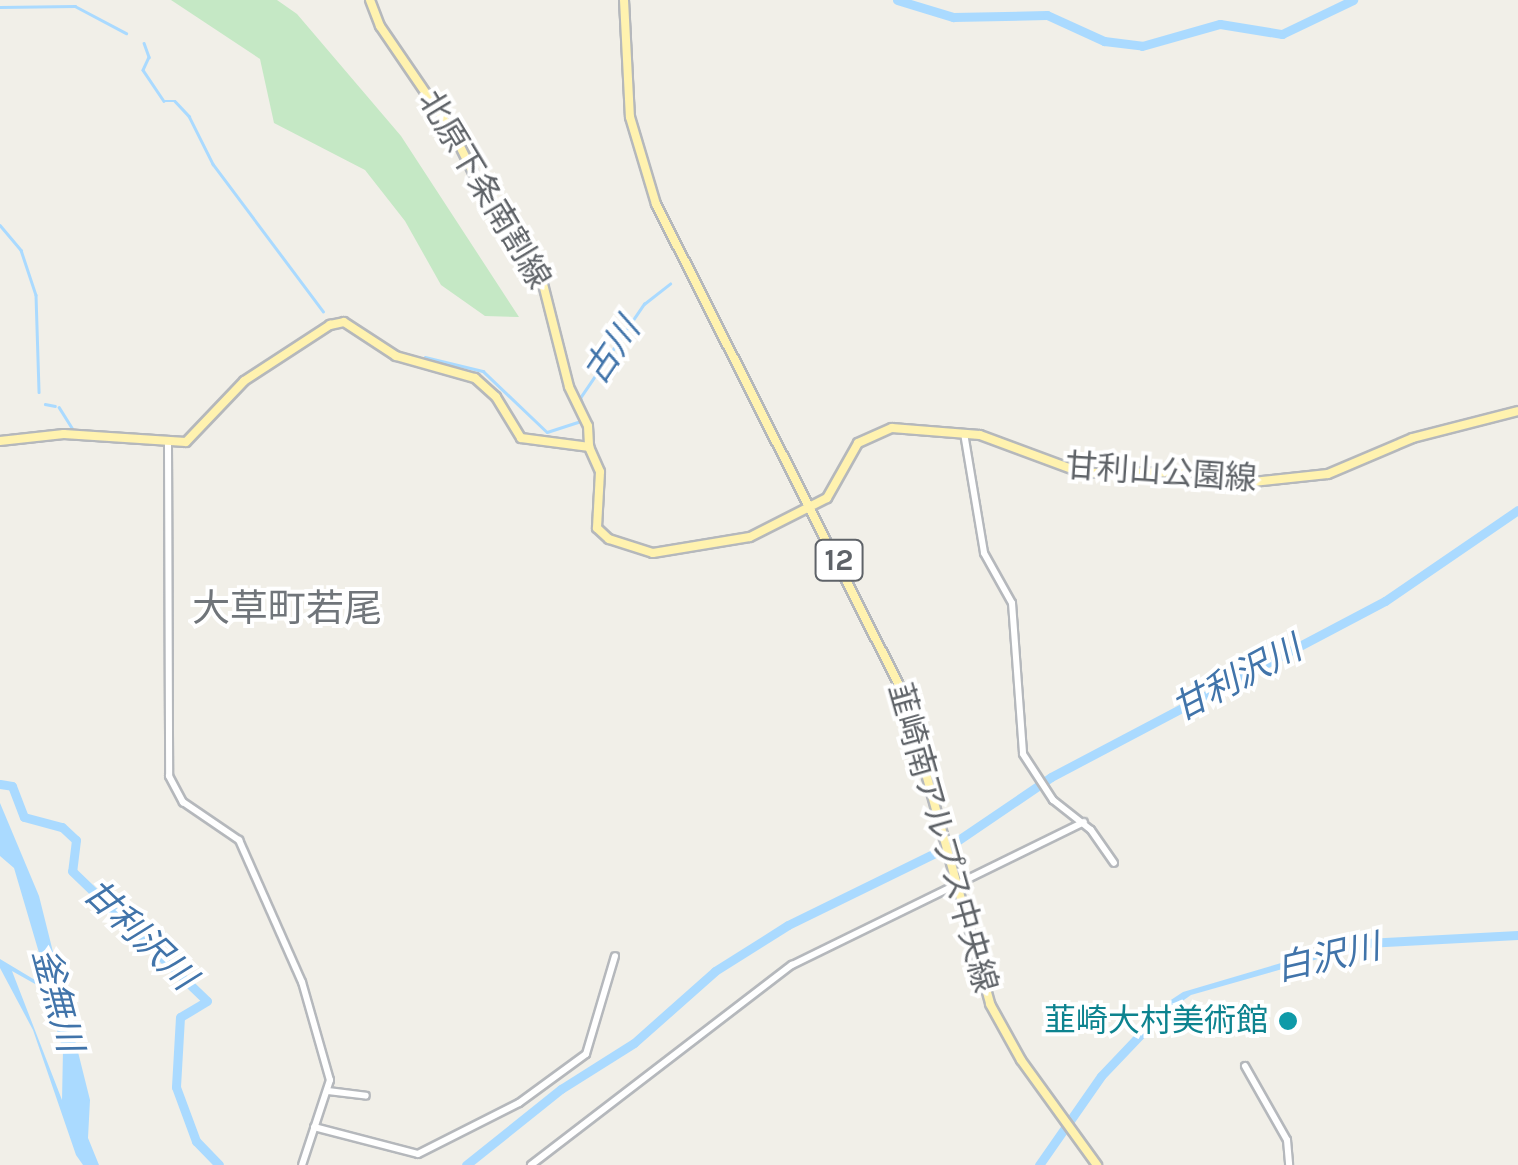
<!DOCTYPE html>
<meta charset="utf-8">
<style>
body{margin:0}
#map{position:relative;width:1518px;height:1165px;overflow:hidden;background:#f1efe8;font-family:Karla,"Noto Sans JP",sans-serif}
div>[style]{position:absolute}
.green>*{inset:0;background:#c5e8c5}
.water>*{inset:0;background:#aadaff}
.stream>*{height:2.5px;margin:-1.25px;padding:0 1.25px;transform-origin:1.25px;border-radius:1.25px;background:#aadaff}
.river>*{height:9px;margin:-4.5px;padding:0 4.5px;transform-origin:4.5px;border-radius:4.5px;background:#aadaff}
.roads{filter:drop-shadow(2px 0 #b5b8bc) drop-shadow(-2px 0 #b5b8bc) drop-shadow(0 2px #b5b8bc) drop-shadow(0 -2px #b5b8bc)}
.minor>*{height:6px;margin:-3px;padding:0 3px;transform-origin:3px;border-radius:3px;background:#fff}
.major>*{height:8px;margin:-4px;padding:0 4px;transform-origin:4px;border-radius:4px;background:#fff2af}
.dots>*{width:28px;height:28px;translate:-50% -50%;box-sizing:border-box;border:5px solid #fff;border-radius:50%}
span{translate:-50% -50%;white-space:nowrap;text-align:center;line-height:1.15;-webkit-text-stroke:8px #fff;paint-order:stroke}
.shield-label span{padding:2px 8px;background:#fff;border:2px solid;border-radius:8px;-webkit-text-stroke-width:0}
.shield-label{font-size:30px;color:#5f6368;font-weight:700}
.street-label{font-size:32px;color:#5f6368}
.culture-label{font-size:32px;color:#0d838f}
.right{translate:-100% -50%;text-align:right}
.water-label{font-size:35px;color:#4174aa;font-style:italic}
.quarter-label{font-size:38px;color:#70757a}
</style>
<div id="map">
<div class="green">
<div style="clip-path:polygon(171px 0,277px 0,297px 14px,401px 136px,519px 317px,485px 316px,441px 285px,405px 221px,365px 170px,274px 123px,260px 59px)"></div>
</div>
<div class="water">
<div style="clip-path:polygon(evenodd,0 803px,39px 896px,90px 1100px,88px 1138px,99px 1165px,83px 1165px,76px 1155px,33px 1030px,0 968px,0 959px,40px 983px,47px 980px,14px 868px,0 856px,0 803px,12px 971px,44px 989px,63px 1050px,62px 1100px,12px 971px)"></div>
<div style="clip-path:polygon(1342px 945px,1346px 951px,1191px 995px,1154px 1021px,1145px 1017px,1183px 992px)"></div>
</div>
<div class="stream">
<div style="left:0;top:7px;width:75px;rotate:-0.8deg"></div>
<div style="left:75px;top:6px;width:58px;rotate:27.9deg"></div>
<div style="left:144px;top:43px;width:15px;rotate:70deg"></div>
<div style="left:149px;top:57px;width:14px;rotate:115deg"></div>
<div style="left:143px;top:70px;width:37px;rotate:56deg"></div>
<div style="left:164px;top:101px;width:11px"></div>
<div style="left:175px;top:101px;width:21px;rotate:47deg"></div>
<div style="left:189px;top:116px;width:54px;rotate:63.4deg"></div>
<div style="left:213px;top:164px;width:184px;rotate:53.2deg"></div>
<div style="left:0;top:225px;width:33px;rotate:50deg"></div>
<div style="left:21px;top:250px;width:47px;rotate:71.6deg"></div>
<div style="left:36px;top:295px;width:97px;rotate:88.2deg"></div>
<div style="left:378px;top:349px;width:22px;rotate:30deg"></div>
<div style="left:425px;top:357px;width:60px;rotate:13.6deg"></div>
<div style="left:483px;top:371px;width:88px;rotate:43.6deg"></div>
<div style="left:547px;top:432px;width:36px;rotate:-18deg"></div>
<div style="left:45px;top:404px;width:10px;rotate:11deg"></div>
<div style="left:59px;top:407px;width:28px;rotate:58deg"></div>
<div style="left:586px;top:415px;width:18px;rotate:-109deg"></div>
<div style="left:580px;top:398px;width:114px;rotate:-55.8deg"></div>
<div style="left:644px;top:304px;width:33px;rotate:-38deg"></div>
</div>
<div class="river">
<div style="left:897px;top:0;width:59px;rotate:16.9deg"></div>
<div style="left:953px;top:17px;width:94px;rotate:-1.2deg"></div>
<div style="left:1047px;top:15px;width:63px;rotate:24.5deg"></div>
<div style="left:1104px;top:41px;width:38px;rotate:7deg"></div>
<div style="left:1142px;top:46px;width:81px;rotate:-15.8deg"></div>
<div style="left:1220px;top:24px;width:63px;rotate:9.2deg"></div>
<div style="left:1282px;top:34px;width:79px;rotate:-25.6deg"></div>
<div style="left:0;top:784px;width:12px;rotate:9deg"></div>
<div style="left:12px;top:786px;width:33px;rotate:69deg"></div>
<div style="left:24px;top:817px;width:39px;rotate:15deg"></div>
<div style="left:62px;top:827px;width:19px;rotate:43deg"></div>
<div style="left:76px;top:840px;width:31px;rotate:97deg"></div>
<div style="left:72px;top:871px;width:187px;rotate:43.9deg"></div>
<div style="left:207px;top:1001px;width:31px;rotate:149deg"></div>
<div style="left:180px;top:1017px;width:70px;rotate:93.3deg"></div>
<div style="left:176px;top:1087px;width:58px;rotate:69.7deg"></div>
<div style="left:196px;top:1141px;width:33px;rotate:46deg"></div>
<div style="left:954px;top:843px;width:117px;rotate:-34.2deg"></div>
<div style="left:1051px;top:777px;width:378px;rotate:-27.8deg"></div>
<div style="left:1385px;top:601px;width:161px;rotate:-34.4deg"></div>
<div style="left:1332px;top:952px;width:35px;rotate:-15deg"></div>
<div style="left:1366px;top:943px;width:152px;rotate:-3deg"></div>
<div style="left:466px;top:1165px;width:122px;rotate:-38.7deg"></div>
<div style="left:561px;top:1089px;width:86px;rotate:-32.2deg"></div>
<div style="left:634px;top:1043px;width:108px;rotate:-41.6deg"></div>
<div style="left:715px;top:971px;width:86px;rotate:-32.2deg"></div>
<div style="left:788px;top:925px;width:168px;rotate:-26.1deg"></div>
<div style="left:1039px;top:1165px;width:108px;rotate:-55.1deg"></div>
<div style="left:1101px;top:1076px;width:86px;rotate:-46.4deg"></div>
</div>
<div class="roads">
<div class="minor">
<div style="left:964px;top:433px;width:122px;rotate:80.5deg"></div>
<div style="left:984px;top:553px;width:57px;rotate:60.8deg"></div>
<div style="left:1012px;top:603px;width:151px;rotate:85.8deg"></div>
<div style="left:1023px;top:754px;width:55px;rotate:56.9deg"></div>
<div style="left:1053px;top:800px;width:48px;rotate:38.3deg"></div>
<div style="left:1091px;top:830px;width:40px;rotate:55.1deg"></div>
<div style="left:168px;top:445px;width:331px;rotate:89.8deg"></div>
<div style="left:169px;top:776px;width:30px;rotate:62deg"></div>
<div style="left:183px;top:802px;width:68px;rotate:34.2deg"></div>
<div style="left:239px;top:840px;width:155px;rotate:66.1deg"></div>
<div style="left:302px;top:982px;width:102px;rotate:74.1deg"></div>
<div style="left:330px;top:1080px;width:89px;rotate:108.2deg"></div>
<div style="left:1245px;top:1066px;width:85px;rotate:60.4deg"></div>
<div style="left:1287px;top:1140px;width:25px;rotate:85deg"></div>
<div style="left:328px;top:1091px;width:38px;rotate:7deg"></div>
<div style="left:314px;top:1127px;width:107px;rotate:14.6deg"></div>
<div style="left:418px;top:1154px;width:113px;rotate:-26.8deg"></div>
<div style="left:519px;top:1103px;width:83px;rotate:-36.2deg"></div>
<div style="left:586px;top:1054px;width:102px;rotate:-73.5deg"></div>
<div style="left:531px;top:1165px;width:329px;rotate:-37.5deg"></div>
<div style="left:792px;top:965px;width:325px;rotate:-26.1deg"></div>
</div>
<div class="major">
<div style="left:370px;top:0;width:28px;rotate:69deg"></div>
<div style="left:380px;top:26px;width:133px;rotate:55.7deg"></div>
<div style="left:455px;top:136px;width:70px;rotate:63.8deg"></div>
<div style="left:486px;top:199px;width:95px;rotate:54.5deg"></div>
<div style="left:541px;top:276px;width:114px;rotate:75.8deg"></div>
<div style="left:569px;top:387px;width:43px;rotate:64deg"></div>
<div style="left:588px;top:426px;width:21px;rotate:87deg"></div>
<div style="left:624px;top:0;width:117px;rotate:87.1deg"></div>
<div style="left:630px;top:117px;width:91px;rotate:73.4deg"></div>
<div style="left:656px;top:204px;width:550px;rotate:63.2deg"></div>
<div style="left:904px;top:695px;width:321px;rotate:74.4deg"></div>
<div style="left:990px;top:1004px;width:64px;rotate:61deg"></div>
<div style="left:1021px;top:1060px;width:130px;rotate:54.1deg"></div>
<div style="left:0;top:441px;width:64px;rotate:-6.2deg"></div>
<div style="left:64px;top:434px;width:122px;rotate:3.8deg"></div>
<div style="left:186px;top:442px;width:84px;rotate:-46.4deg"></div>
<div style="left:244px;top:381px;width:103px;rotate:-33.1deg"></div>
<div style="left:330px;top:325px;width:14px;rotate:-12deg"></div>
<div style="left:344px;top:322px;width:62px;rotate:33.2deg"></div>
<div style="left:396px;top:356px;width:82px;rotate:15.6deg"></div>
<div style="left:475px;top:378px;width:28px;rotate:42deg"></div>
<div style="left:496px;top:397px;width:48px;rotate:58.6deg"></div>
<div style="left:521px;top:438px;width:69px;rotate:7.5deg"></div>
<div style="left:589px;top:447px;width:27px;rotate:66deg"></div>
<div style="left:600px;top:472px;width:56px;rotate:93.1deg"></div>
<div style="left:597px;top:528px;width:16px;rotate:43deg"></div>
<div style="left:609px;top:539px;width:46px;rotate:17.7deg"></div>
<div style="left:653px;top:553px;width:98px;rotate:-9.4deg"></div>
<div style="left:750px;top:537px;width:86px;rotate:-26.9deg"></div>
<div style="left:827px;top:498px;width:63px;rotate:-60.6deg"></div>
<div style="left:858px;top:443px;width:37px;rotate:-24deg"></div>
<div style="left:892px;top:428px;width:88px;rotate:4.5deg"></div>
<div style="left:980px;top:435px;width:110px;rotate:20.3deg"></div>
<div style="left:1083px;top:473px;width:120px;rotate:-0.5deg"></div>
<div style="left:1203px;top:472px;width:51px;rotate:11.3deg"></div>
<div style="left:1253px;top:482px;width:75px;rotate:-6.1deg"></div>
<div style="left:1328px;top:474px;width:92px;rotate:-23deg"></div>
<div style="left:1413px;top:438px;width:108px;rotate:-14.4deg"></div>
</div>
</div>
<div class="dots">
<div style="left:1288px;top:1021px;background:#0f9aa8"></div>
</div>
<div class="shield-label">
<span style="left:839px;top:560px">12</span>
</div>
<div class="street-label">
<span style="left:484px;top:190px;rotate:59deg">北原下条南割線</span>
<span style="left:1161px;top:473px;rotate:4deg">甘利山公園線</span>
<span style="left:942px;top:838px;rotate:74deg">韮崎南アルプス中央線</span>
</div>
<div class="culture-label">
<span class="right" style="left:1268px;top:1021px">韮崎大村美術館</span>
</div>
<div class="water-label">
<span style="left:612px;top:351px;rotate:-56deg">古川</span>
<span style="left:1237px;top:679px;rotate:-28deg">甘利沢川</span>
<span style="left:139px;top:935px;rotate:44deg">甘利沢川</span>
<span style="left:1328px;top:958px;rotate:-13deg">白沢川</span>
<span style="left:57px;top:1000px;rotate:75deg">釜無川</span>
</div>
<div class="quarter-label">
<span style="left:287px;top:609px">大草町若尾</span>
</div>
</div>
